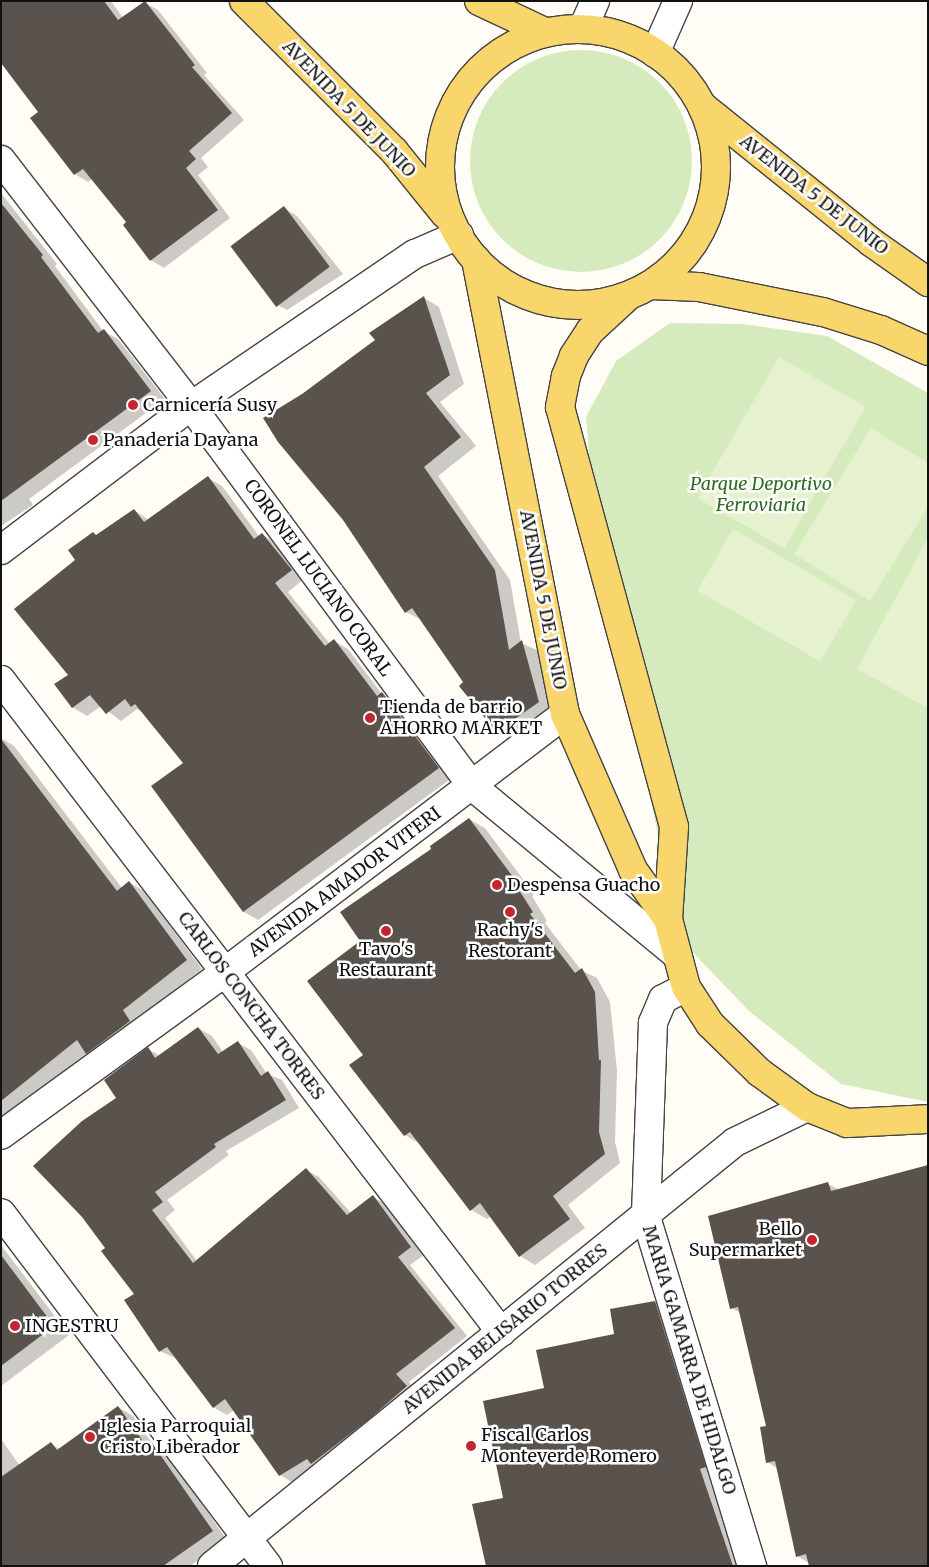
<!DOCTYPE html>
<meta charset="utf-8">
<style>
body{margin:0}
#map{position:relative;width:929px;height:1567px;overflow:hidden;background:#fffdf5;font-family:Merriweather,serif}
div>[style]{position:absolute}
.green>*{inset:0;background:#d5ebbd}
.round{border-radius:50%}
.pitch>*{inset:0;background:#e6f2cf;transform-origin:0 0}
.shadow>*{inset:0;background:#0003}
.building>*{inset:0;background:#5a524d;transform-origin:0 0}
.roads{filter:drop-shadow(1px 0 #444) drop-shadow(-1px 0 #444) drop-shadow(0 1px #444) drop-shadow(0 -1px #444)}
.minor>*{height:28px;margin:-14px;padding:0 14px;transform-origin:14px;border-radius:14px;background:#fff}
.primary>*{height:28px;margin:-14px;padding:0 14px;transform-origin:14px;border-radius:14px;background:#f9d66b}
.primary>.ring{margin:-14px;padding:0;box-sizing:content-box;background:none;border:28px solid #f9d66b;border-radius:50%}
.dots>*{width:14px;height:14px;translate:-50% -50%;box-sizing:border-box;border:2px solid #fff;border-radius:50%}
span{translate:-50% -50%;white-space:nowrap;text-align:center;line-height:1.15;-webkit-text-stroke:5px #fff;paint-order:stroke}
.street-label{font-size:18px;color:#111}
.poi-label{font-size:18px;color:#111}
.left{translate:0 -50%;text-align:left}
.right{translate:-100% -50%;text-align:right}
.park-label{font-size:18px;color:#2f6b1f;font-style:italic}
.frame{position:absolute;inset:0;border:2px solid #111;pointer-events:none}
</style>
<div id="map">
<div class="green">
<div class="round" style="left:470px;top:50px;width:222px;height:222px"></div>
<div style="clip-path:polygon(670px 323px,742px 324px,827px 336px,928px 393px,928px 1102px,841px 1084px,749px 1011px,678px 937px,594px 514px,586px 417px,616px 361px)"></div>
</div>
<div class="pitch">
<div style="left:779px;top:357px;width:100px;height:163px;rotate:30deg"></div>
<div style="clip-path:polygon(871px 428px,928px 463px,928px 507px,870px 601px,794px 554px)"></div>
<div style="left:733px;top:529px;width:142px;height:71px;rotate:30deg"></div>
<div style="clip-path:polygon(928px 538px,928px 708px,857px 669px)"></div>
</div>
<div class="shadow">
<div style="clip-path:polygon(1px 1px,111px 1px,123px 18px,145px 3px,158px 10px,207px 73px,204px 75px,244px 120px,201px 158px,208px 167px,198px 175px,230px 218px,164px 268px,151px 260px,125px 225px,128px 223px,92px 179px,88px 182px,75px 174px,32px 118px,40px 112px)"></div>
<div style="clip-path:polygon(1px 193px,57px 264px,55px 266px,103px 331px,118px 339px,165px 399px,29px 499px,33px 505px,1px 526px)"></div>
<div style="clip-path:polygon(284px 208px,297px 216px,343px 274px,287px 310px,274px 303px)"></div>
<div style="clip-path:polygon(424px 298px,439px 307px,464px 384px,440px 402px,476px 446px,438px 476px,510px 580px,521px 643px,537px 650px,553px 711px,512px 740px,497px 731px,422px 620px,406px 612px,364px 551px,366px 549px,265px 419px,303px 396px,377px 340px)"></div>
<div style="clip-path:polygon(208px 478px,222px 486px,259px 536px,262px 534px,276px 543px,305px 578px,288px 592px,330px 644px,334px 641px,348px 649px,382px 694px,396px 702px,453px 777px,258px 920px,244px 912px,184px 764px,144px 713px,137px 709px,121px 721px,101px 706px,87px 716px,72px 707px,69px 675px,77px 560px,93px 533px,97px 536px,134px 510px,149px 520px)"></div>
<div style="clip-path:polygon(1px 738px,14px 746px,122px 888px,129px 882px,144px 891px,202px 969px,137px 1019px,145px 1030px,102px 1062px,87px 1053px,1px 1119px)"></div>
<div style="clip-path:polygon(469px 819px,485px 828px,534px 894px,532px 896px,547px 921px,545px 923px,581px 970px,597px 978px,610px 1002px,617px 1070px,615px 1142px,620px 1163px,568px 1205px,585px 1228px,535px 1265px,520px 1256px,491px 1216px,487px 1219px,471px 1210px,420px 1144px,405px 1135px,351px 1065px,364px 1055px,362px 941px,433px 849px)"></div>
<div style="clip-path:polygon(198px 1028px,212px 1036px,223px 1052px,238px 1043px,251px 1050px,267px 1074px,282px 1080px,299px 1108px,226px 1151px,229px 1155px,167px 1200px,175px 1210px,165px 1218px,197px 1261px,306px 1170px,319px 1177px,351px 1213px,373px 1197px,386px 1204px,424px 1255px,410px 1265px,467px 1336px,409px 1382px,419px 1394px,293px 1483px,280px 1475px,234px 1410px,227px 1415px,213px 1407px,175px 1358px,160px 1351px,135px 1294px,107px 1248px,117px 1098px,148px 1049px,160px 1056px)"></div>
<div style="clip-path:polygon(828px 1184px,840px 1190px,809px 1563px,797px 1556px,777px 1468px,767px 1462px,768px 1427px,741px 1313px,731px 1308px)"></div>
<div style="clip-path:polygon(1px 1245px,69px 1335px,1px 1386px)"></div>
<div style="clip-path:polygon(655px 1302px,671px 1312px,746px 1566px,487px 1566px,505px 1499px,545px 1389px)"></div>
<div style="clip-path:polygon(118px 1407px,133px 1416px,155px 1447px,167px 1454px,227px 1540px,190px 1566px,1px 1566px,1px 1439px,20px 1466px,51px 1444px,60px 1449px)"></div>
</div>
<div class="building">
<div style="clip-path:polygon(1px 1px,104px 1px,118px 20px,145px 1px,195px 65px,192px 67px,232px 113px,189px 151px,196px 159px,186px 168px,218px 210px,150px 261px,123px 225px,126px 222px,83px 169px,74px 175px,30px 118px,38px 112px,1px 63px)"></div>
<div style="clip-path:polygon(1px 203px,43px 255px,41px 257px,98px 333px,104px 329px,151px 391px,1px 501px)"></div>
<div style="left:284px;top:206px;width:76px;height:67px;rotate:53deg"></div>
<div style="clip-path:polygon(424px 296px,450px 375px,426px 393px,461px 437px,424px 467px,495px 570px,509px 650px,522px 640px,539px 702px,496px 732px,459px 686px,463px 682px,412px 608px,405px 613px,343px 520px,278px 442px,263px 418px,302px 394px,375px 340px,369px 333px)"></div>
<div style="clip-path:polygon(208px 476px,254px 539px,262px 533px,292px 570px,275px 583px,325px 646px,334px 639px,377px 696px,382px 692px,439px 768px,243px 912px,151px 786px,183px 763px,135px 704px,131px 707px,125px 699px,106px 714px,90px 695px,72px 708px,54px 684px,68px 675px,14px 609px,75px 560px,68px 550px,93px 532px,96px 535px,134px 509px,144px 522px)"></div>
<div style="clip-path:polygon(1px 739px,117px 891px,129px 881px,187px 960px,123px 1010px,130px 1021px,86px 1054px,77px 1040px,1px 1101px)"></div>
<div style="clip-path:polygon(469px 818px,519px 885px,517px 887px,533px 912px,530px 914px,575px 973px,582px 968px,595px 992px,599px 1060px,601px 1060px,599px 1132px,605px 1154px,553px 1196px,570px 1219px,519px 1257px,480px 1203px,470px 1211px,410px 1132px,404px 1136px,349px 1065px,363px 1055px,307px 981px,360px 941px,340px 912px,431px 849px,430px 846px)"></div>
<div style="clip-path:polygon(198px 1027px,218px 1054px,238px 1041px,261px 1076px,268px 1071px,286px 1100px,214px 1144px,216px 1147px,155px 1192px,163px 1202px,152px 1210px,193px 1263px,306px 1168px,347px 1215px,373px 1195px,411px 1247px,398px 1257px,455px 1328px,396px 1374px,407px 1386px,368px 1420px,311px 1464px,307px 1459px,279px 1476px,225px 1399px,213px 1408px,167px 1347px,159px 1352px,124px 1300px,134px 1294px,101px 1251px,105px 1248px,82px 1217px,33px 1166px,82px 1121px,116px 1098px,104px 1080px,148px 1047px,155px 1058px)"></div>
<div style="clip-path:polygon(928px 1165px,928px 1566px,809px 1566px,806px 1554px,796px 1557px,775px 1461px,766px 1463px,760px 1427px,766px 1426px,738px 1307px,730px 1309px,708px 1216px,828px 1182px,831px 1191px)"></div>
<div style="clip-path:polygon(1px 1255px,54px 1326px,1px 1366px)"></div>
<div style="clip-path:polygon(655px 1301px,706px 1467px,700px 1469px,733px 1566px,486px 1566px,472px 1504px,503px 1498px,483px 1401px,544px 1388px,536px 1350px,614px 1334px,610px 1309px)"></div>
<div style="clip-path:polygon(118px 1406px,147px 1447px,152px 1443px,213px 1531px,163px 1566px,1px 1566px,1px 1477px,51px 1442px,57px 1450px)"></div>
</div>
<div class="roads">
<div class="minor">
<div style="left:583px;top:28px;width:30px;rotate:-66deg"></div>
<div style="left:655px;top:53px;width:57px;rotate:-66.1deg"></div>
<div style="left:1px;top:160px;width:311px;rotate:52.3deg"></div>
<div style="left:191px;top:406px;width:473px;rotate:53.5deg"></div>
<div style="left:472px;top:786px;width:266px;rotate:39.5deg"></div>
<div style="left:1px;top:550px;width:238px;rotate:-37.2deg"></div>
<div style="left:191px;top:406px;width:271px;rotate:-34.2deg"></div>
<div style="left:415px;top:254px;width:48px;rotate:-23.4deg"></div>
<div style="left:1px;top:680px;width:822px;rotate:52.52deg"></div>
<div style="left:686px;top:987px;width:26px;rotate:152deg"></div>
<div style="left:663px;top:999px;width:26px;rotate:113deg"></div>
<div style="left:653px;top:1023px;width:194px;rotate:92.1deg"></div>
<div style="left:646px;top:1217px;width:365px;rotate:73.1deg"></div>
<div style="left:1px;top:1135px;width:277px;rotate:-36deg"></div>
<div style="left:225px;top:972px;width:427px;rotate:-37.2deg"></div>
<div style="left:1px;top:1213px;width:443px;rotate:52.9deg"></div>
<div style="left:212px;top:1566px;width:673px;rotate:-39.03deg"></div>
<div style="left:735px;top:1142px;width:80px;rotate:-25.9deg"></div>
</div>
<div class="primary">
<div style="left:244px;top:1px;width:212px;rotate:45deg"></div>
<div style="left:394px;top:151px;width:81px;rotate:51deg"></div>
<div style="left:479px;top:1px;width:73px;rotate:25.2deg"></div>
<div class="ring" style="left:440px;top:29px;width:248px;height:248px"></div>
<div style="left:702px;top:106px;width:217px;rotate:38.8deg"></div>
<div style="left:871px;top:242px;width:70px;rotate:35.1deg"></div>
<div style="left:476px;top:260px;width:463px;rotate:78.9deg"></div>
<div style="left:565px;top:714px;width:170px;rotate:66.4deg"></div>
<div style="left:633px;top:870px;width:60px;rotate:54.5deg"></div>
<div style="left:651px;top:285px;width:48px;rotate:2.4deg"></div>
<div style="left:699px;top:287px;width:126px;rotate:11.4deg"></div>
<div style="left:823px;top:312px;width:61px;rotate:17.2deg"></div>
<div style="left:881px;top:330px;width:51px;rotate:24.1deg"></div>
<div style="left:627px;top:297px;width:50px;rotate:137.4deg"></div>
<div style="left:590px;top:331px;width:30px;rotate:123deg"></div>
<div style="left:574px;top:356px;width:22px;rotate:112deg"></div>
<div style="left:566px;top:376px;width:32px;rotate:101deg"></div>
<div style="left:560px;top:407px;width:435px;rotate:74.8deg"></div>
<div style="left:674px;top:827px;width:92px;rotate:93.7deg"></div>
<div style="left:668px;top:919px;width:70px;rotate:75.2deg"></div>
<div style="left:686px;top:987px;width:44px;rotate:57deg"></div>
<div style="left:710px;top:1024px;width:69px;rotate:44.4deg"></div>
<div style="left:759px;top:1072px;width:59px;rotate:36.1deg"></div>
<div style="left:807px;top:1107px;width:43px;rotate:21.8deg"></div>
<div style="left:847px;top:1123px;width:81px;rotate:-2.8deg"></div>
</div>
</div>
<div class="dots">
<div style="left:133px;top:405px;background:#c4262e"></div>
<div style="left:93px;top:440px;background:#c4262e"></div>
<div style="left:370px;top:718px;background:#c4262e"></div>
<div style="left:497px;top:885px;background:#c4262e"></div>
<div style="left:510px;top:912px;background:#c4262e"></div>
<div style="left:386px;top:931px;background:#c4262e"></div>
<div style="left:812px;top:1240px;background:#c4262e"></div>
<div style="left:15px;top:1326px;background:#c4262e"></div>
<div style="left:90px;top:1437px;background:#c4262e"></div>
<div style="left:471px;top:1446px;background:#c4262e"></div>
</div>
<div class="street-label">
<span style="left:349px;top:109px;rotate:46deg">AVENIDA 5 DE JUNIO</span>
<span style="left:814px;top:195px;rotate:38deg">AVENIDA 5 DE JUNIO</span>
<span style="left:318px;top:578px;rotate:54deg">CORONEL LUCIANO CORAL</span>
<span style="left:543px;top:600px;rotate:79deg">AVENIDA 5 DE JUNIO</span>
<span style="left:345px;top:882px;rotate:-37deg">AVENIDA AMADOR VITERI</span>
<span style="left:251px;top:1006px;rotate:53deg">CARLOS CONCHA TORRES</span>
<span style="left:505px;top:1329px;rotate:-39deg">AVENIDA BELISARIO TORRES</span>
<span style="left:689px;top:1360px;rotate:73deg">MARIA GAMARRA DE HIDALGO</span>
</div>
<div class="poi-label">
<span class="left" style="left:143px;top:405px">Carnicería Susy</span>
<span class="left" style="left:103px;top:440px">Panaderia Dayana</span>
<span class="left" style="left:380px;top:718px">Tienda de barrio<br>AHORRO MARKET</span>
<span class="left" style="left:507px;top:885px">Despensa Guacho</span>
<span style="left:510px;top:941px">Rachy's<br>Restorant</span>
<span style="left:386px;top:960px">Tavo's<br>Restaurant</span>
<span class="right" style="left:802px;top:1240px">Bello<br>Supermarket</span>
<span class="left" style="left:25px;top:1326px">INGESTRU</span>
<span class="left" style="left:100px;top:1437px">Iglesia Parroquial<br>Cristo Liberador</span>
<span class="left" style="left:481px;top:1446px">Fiscal Carlos<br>Monteverde Romero</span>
</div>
<div class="park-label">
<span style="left:761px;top:495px">Parque Deportivo<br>Ferroviaria</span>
</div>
<div class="frame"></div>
</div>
